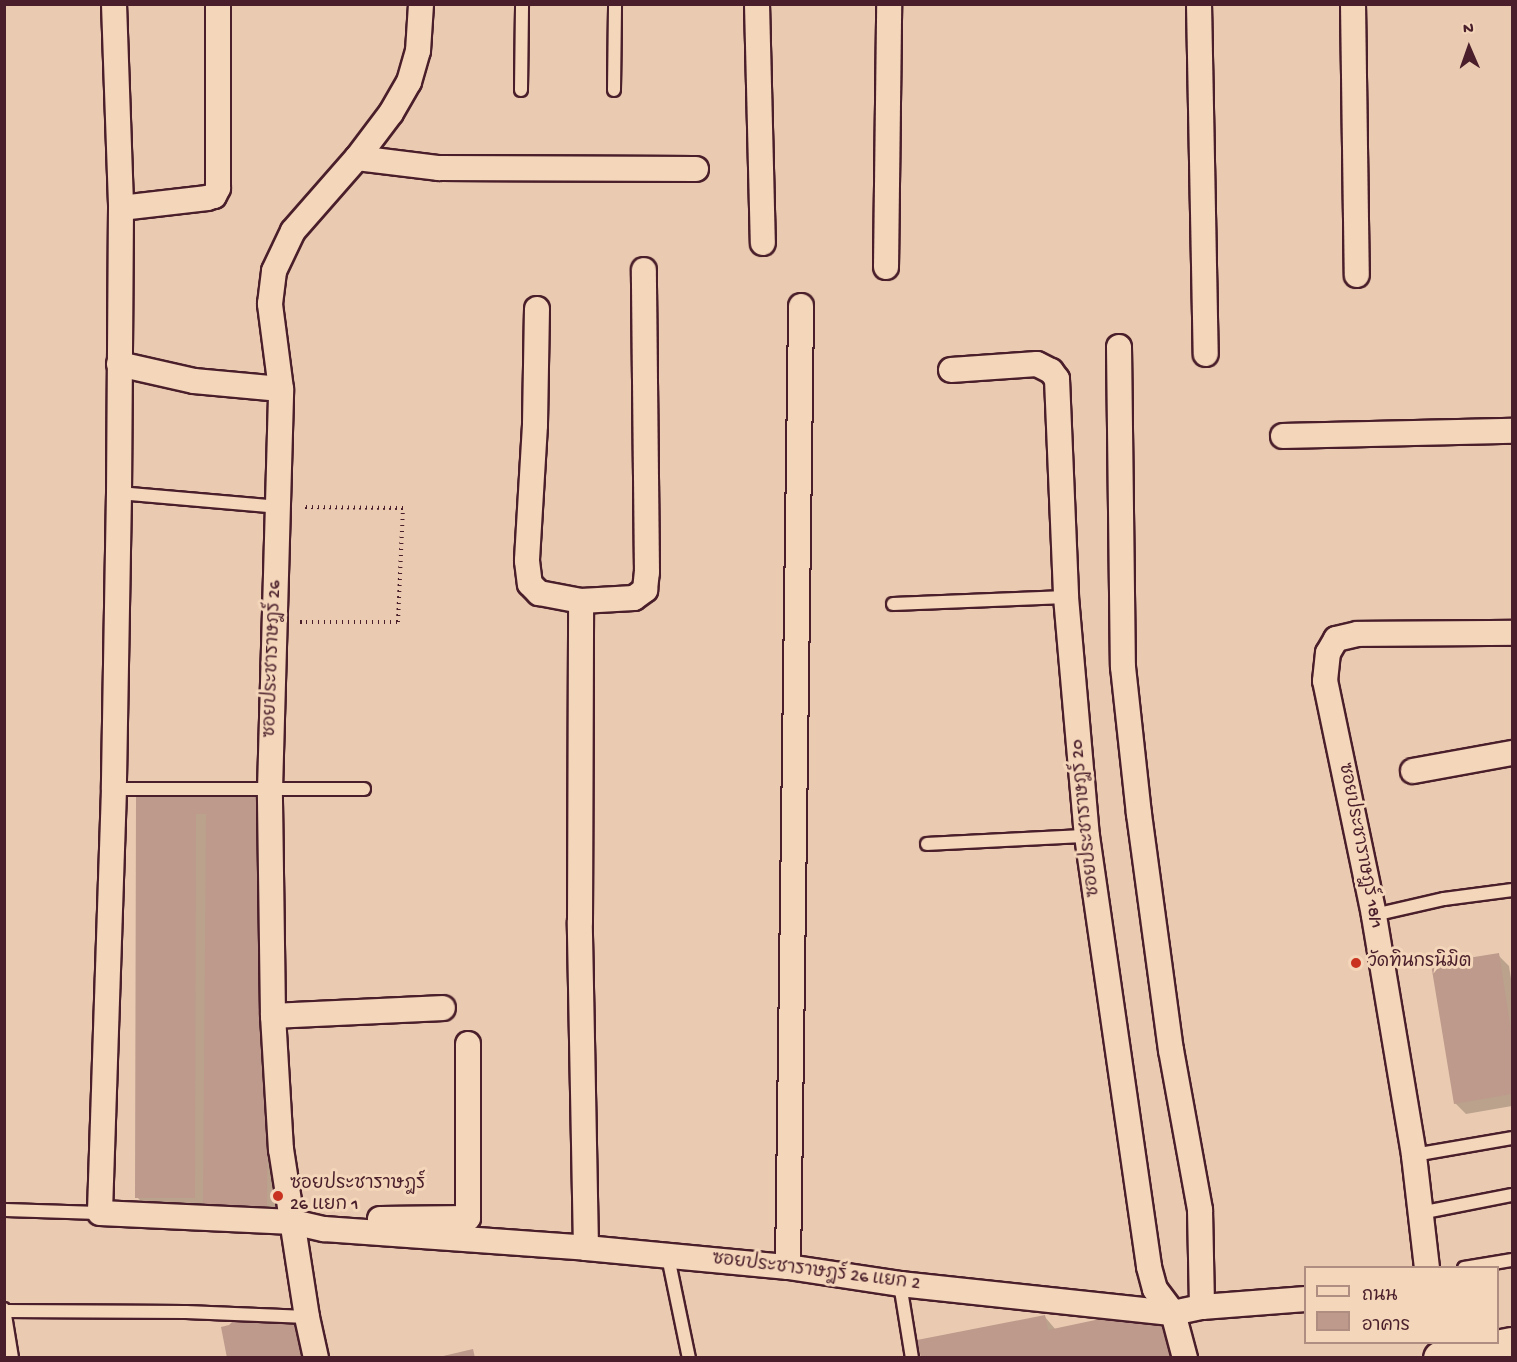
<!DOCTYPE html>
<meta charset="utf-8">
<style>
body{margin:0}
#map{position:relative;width:1517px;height:1362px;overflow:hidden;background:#eacbb1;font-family:"Gochi Hand","Playpen Sans Thai",sans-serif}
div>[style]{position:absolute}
.shadow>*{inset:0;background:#0003}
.building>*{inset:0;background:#bd9a8c}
.path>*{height:4px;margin-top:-2px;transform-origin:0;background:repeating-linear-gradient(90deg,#4a1f2b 0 1.5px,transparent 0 6px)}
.roads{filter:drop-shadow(2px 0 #4a1f2b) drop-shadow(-2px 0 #4a1f2b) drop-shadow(0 2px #4a1f2b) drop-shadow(0 -2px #4a1f2b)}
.service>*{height:12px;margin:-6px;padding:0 6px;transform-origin:6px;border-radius:6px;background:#f4d6ba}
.minor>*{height:24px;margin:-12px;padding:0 12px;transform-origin:12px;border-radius:12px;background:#f4d6ba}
.secondary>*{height:33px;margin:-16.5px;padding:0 16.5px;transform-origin:16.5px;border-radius:16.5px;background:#f4d6ba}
.dots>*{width:16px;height:16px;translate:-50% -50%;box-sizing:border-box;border:3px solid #f4d6ba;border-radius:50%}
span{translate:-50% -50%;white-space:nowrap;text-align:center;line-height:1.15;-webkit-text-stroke:6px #f4d6ba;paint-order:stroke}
.street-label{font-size:18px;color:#4a1f2b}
.poi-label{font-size:18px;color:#4a1f2b}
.left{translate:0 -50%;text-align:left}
.frame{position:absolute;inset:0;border:6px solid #4a1f2b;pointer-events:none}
.legend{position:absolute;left:1304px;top:1266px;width:195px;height:78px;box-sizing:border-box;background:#f4d6ba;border:2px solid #b08d81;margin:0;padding:8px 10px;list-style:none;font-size:18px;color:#4a1f2b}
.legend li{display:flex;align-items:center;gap:12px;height:30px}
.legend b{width:30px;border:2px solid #b08d81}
.north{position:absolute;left:1439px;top:18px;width:60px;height:60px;-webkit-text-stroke:4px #f4d6ba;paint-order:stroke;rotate:358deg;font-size:16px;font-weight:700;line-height:24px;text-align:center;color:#4a1f2b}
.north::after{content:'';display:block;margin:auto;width:21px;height:27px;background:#4a1f2b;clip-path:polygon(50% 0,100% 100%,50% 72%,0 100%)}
</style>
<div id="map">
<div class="shadow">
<div style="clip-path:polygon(138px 795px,269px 795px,284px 810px,281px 1220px,151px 1212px,137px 1197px)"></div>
<div style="clip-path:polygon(1498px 955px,1509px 966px,1512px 985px,1512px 1106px,1466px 1114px,1455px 1103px)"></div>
<div style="clip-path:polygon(1045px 1317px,1056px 1330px,922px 1358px)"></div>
</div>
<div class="building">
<div style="clip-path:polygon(136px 793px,270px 793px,267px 1206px,203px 1206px,206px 814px,196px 814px,195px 1198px,135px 1198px)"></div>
<div style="clip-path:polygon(1499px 953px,1512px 1037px,1512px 1094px,1454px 1104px,1431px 964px)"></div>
<div style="clip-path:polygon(1133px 1312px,1170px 1316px,1180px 1358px,921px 1358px,917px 1340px,1045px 1315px,1048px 1330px)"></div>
<div style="clip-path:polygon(234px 1320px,300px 1324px,307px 1358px,227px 1358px,221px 1327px,229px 1325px)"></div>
<div style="clip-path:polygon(473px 1349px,475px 1358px,439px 1358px,439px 1357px)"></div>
</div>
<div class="path">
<div style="left:300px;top:622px;width:98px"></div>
<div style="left:398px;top:622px;width:114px;rotate:-87.5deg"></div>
<div style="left:403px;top:508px;width:99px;rotate:-179.4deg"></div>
</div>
<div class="roads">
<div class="service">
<div style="left:521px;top:90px;width:86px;rotate:-89.3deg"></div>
<div style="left:614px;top:90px;width:86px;rotate:-89.3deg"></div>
<div style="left:119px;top:493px;width:161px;rotate:5deg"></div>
<div style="left:893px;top:604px;width:173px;rotate:-2.3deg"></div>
<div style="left:114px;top:789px;width:250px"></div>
<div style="left:927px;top:844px;width:160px;rotate:-2.9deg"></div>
<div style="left:1374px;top:915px;width:72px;rotate:-12.9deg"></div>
<div style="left:1444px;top:899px;width:69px;rotate:-7.5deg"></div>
<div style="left:1414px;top:1155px;width:99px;rotate:-9.8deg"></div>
<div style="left:4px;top:1210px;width:96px;rotate:1.8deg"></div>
<div style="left:1420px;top:1213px;width:94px;rotate:-11.1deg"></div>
<div style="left:668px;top:1257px;width:103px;rotate:78.3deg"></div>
<div style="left:1464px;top:1268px;width:49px;rotate:-9.5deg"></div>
<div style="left:900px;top:1284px;width:75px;rotate:80.8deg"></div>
<div style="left:4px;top:1309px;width:50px;rotate:80.7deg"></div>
<div style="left:5px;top:1311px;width:181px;rotate:0.3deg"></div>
<div style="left:186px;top:1312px;width:121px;rotate:2.4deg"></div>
</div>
<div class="minor">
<div style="left:114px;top:4px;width:204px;rotate:88deg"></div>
<div style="left:121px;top:208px;width:285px;rotate:90.4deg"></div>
<div style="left:119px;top:493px;width:296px;rotate:91deg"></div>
<div style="left:114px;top:789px;width:424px;rotate:91.9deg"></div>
<div style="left:100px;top:1213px;width:193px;rotate:2.7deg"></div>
<div style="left:293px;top:1222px;width:32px;rotate:13deg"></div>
<div style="left:324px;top:1229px;width:263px;rotate:4.1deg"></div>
<div style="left:586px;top:1248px;width:203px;rotate:5.4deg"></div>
<div style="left:788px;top:1267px;width:113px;rotate:8.6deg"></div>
<div style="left:900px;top:1284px;width:275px;rotate:6.1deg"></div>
<div style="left:1173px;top:1313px;width:30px;rotate:-12deg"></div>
<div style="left:1202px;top:1307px;width:104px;rotate:-4.4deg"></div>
<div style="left:757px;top:4px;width:239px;rotate:88.6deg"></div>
<div style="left:1199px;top:4px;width:350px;rotate:88.9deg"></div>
<div style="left:1353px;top:4px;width:271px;rotate:89.2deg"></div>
<div style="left:357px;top:158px;width:83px;rotate:7deg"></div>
<div style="left:439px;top:168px;width:257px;rotate:0.2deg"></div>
<div style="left:121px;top:208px;width:87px;rotate:-6.6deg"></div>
<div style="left:207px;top:198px;width:7px;rotate:-16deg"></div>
<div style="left:214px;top:196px;width:9px;rotate:-63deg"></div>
<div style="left:218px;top:188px;width:184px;rotate:-90deg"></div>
<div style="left:886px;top:267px;width:263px;rotate:-89.3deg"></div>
<div style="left:537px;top:309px;width:116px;rotate:91deg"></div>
<div style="left:535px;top:425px;width:136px;rotate:93.4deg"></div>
<div style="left:527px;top:561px;width:23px;rotate:83deg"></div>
<div style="left:530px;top:584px;width:13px;rotate:45deg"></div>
<div style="left:539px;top:593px;width:43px;rotate:10.8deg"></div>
<div style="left:1119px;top:347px;width:320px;rotate:89.3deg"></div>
<div style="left:1123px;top:667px;width:148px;rotate:83.8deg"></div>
<div style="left:1139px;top:814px;width:238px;rotate:82.3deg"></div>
<div style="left:1171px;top:1050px;width:163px;rotate:79.7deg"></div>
<div style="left:1200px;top:1210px;width:97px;rotate:88.8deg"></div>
<div style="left:119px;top:364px;width:77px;rotate:12.8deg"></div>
<div style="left:194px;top:381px;width:87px;rotate:5.3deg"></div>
<div style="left:951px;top:370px;width:86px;rotate:-4deg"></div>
<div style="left:1037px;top:364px;width:16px;rotate:27deg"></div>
<div style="left:1051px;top:371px;width:10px;rotate:53deg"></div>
<div style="left:1057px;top:379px;width:218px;rotate:87.6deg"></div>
<div style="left:1066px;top:597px;width:240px;rotate:85deg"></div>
<div style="left:1087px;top:836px;width:435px;rotate:81.8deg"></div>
<div style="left:1149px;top:1267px;width:23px;rotate:75deg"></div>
<div style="left:1155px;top:1289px;width:30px;rotate:53deg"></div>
<div style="left:1173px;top:1313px;width:47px;rotate:75.1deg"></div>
<div style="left:1283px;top:436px;width:229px;rotate:-1.3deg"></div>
<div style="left:1413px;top:771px;width:101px;rotate:-10.3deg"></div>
<div style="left:273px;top:1016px;width:170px;rotate:-2.7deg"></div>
<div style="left:380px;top:1219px;width:88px;rotate:-0.7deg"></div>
<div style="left:468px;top:1218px;width:174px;rotate:-90deg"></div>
<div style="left:586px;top:1248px;width:326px;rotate:-91.1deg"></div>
<div style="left:580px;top:922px;width:321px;rotate:-89.8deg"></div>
<div style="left:581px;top:601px;width:53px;rotate:-3.2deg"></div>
<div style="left:634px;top:598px;width:14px;rotate:-36deg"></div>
<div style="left:645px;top:590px;width:18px;rotate:-84deg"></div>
<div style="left:647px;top:572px;width:302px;rotate:-90.6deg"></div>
<div style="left:788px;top:1267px;width:961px;rotate:-89.22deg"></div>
<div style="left:1427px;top:1268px;width:114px;rotate:-96.6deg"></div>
<div style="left:1414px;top:1155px;width:243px;rotate:-99.5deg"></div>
<div style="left:1374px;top:915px;width:239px;rotate:-101.8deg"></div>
<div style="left:1325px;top:681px;width:28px;rotate:-84deg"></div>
<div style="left:1328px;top:653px;width:16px;rotate:-60deg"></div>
<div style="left:1336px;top:639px;width:22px;rotate:-13deg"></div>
<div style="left:1357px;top:634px;width:155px;rotate:-0.4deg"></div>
<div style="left:316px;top:1358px;width:42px;rotate:-102.4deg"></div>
<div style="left:307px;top:1317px;width:169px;rotate:-98.8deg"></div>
<div style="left:281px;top:1150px;width:134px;rotate:-93.4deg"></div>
<div style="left:273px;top:1016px;width:226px;rotate:-90.8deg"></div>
<div style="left:270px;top:790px;width:401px;rotate:-88.4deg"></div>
<div style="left:281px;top:389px;width:86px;rotate:-97.4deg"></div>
<div style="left:270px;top:304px;width:33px;rotate:-83deg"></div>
<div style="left:274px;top:271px;width:44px;rotate:-64.6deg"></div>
<div style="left:293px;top:231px;width:97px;rotate:-48.8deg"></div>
<div style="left:357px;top:158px;width:56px;rotate:-52.9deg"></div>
<div style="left:391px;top:113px;width:36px;rotate:-60deg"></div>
<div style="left:409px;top:82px;width:32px;rotate:-74deg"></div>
<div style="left:418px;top:51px;width:47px;rotate:-86.3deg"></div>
</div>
<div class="secondary">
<div style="left:1440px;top:1358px;width:73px;rotate:-11deg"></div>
</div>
</div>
<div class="dots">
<div style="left:1356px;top:963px;background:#c8321e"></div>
<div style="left:278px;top:1196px;background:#c8321e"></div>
</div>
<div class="street-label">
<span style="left:274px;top:659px;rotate:-88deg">ซอยประชาราษฎร์ 26</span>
<span style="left:1087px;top:818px;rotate:-96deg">ซอยประชาราษฎร์ 20</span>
<span style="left:1359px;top:846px;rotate:79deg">ซอยประชาราษฎร์ 18/1</span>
<span style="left:816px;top:1273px;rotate:7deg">ซอยประชาราษฎร์ 26 แยก 2</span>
</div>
<div class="poi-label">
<span class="left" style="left:1368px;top:963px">วัดทินกรนิมิต</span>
<span class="left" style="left:290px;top:1196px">ซอยประชาราษฎร์<br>26 แยก 1</span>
</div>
<div class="frame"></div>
<ul class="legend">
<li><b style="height:8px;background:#f4d6ba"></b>ถนน</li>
<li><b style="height:16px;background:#bd9a8c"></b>อาคาร</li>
</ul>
<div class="north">N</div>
</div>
